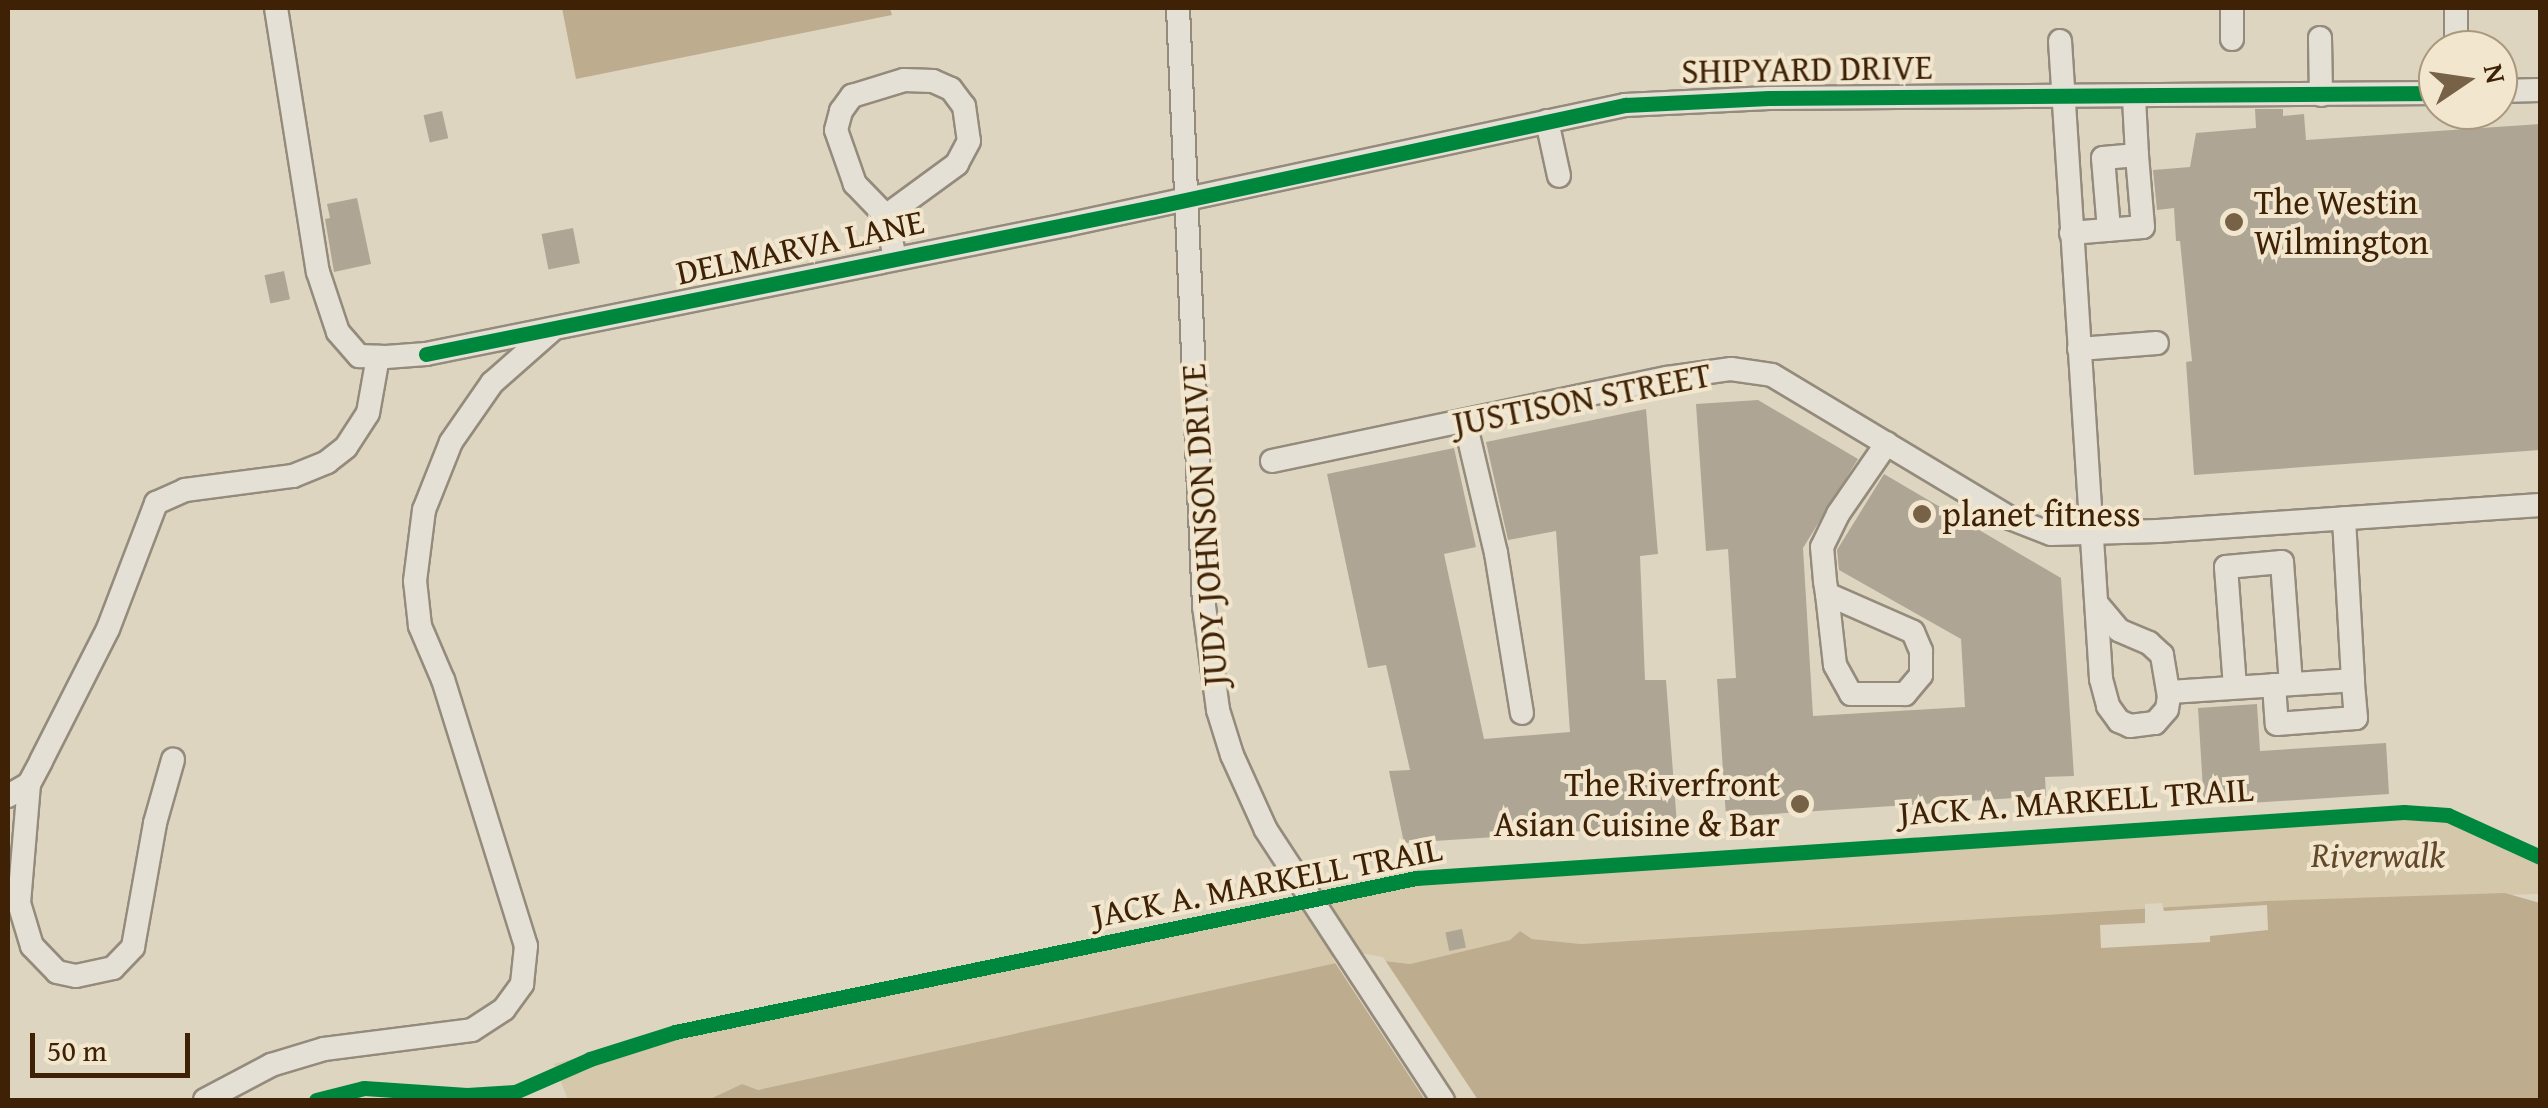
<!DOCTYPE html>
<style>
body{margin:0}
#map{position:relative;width:2548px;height:1108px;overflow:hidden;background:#ded5c0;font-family:"Gentium Book Plus",serif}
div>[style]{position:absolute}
.green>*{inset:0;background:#d5c7a9}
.water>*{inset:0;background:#beac8e}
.pier>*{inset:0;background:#ded5c0}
.building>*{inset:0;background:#aea595;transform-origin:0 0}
.roads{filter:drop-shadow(2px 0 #948b7c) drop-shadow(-2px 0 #948b7c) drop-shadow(0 2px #948b7c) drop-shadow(0 -2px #948b7c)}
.minor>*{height:22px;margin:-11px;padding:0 11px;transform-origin:11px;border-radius:11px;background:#e5e0d6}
.cycleway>*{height:15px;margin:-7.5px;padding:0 7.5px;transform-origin:7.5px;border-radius:7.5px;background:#00873e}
.dots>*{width:28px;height:28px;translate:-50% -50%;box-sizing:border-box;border:5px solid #f2e7ce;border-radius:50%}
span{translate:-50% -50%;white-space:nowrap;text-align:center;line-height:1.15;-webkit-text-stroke:8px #f2e7ce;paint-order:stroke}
.street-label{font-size:35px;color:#3f2206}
.poi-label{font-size:35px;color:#3f2206}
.left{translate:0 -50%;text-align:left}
.right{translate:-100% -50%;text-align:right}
.park-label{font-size:35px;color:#63482a;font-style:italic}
.frame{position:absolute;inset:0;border:10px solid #3f2206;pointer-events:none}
.north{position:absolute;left:2418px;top:30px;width:100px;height:100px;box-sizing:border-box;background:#f2e7ce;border:2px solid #aa987e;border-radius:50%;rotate:77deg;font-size:28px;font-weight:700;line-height:40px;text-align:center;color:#3f2206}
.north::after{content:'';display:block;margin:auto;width:35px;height:45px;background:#776147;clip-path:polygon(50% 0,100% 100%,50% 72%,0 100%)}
.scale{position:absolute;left:30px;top:1033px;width:160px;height:45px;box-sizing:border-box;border:5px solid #3f2206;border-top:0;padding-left:12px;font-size:30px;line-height:35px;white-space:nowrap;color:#3f2206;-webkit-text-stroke:8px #f2e7ce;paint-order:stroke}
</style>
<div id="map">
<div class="green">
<div style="clip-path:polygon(2404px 812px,2493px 832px,2540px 857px,2540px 894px,2266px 901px,1581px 944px,1532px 939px,1520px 931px,1510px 940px,1410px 964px,1359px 958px,757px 1090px,742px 1084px,708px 1100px,568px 1100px,554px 1064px,675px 1032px,1405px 881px,1701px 857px)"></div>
</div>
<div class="water">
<div style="clip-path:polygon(562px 8px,890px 8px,892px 15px,576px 79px)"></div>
<div style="clip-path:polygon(2505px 893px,2540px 903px,2540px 1100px,708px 1100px,742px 1084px,758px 1090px,1359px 958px,1410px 964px,1510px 940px,1520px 931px,1532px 939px,1581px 944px,2266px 901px)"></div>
</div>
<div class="pier">
<div style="clip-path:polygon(2162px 903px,2164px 911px,2267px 905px,2268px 930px,2210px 936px,2210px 942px,2101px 948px,2100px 925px,2145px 923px,2145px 904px)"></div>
<div style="clip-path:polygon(1359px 953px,1383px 957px,1478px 1100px,1425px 1100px,1332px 958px)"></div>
</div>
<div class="building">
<div style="clip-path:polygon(2255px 109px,2283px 109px,2283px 116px,2304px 114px,2306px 140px,2540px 124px,2540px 450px,2194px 475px,2186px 362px,2192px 361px,2180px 241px,2176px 241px,2174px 208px,2157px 210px,2153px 170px,2190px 167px,2196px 133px,2256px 128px)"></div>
<div style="left:442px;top:111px;width:28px;height:19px;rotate:77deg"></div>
<div style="clip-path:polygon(357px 198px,371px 264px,334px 272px,325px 219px,330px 218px,327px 204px)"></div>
<div style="left:573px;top:228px;width:36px;height:32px;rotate:79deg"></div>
<div style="left:284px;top:271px;width:29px;height:20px;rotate:78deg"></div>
<div style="clip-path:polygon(1758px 400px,1858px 459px,1803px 548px,1813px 716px,1965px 707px,1961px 639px,1839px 570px,1837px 550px,1884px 474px,2061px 578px,2074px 776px,2045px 777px,2046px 796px,1726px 817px,1717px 679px,1736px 678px,1728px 549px,1706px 551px,1696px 404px)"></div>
<div style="clip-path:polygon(1646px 409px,1658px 554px,1640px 556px,1645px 680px,1666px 680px,1677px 825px,1404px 843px,1389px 771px,1410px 770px,1386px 665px,1368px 668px,1327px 474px,1454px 448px,1476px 547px,1444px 554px,1484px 739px,1570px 732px,1556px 531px,1508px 540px,1486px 442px)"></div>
<div style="clip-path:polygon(2257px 704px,2260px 751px,2386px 743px,2389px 794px,2204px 806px,2198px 708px)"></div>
<div style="left:1462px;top:929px;width:19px;height:17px;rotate:78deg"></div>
</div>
<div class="roads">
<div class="minor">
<div style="left:276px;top:8px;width:267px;rotate:81deg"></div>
<div style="left:318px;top:272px;width:63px;rotate:71.6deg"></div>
<div style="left:338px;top:332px;width:32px;rotate:49deg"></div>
<div style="left:359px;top:356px;width:27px;rotate:2deg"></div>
<div style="left:386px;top:357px;width:40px;rotate:-4.3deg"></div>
<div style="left:426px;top:354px;width:653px;rotate:-11.4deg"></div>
<div style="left:1066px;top:225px;width:572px;rotate:-12.12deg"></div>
<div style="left:1625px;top:105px;width:144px;rotate:-2.8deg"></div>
<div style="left:1769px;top:98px;width:669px;rotate:-0.43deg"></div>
<div style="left:1178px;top:8px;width:599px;rotate:87.51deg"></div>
<div style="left:1204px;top:606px;width:105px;rotate:82.3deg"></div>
<div style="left:1218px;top:710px;width:47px;rotate:72.7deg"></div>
<div style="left:1232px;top:755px;width:82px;rotate:65.6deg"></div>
<div style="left:1266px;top:830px;width:323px;rotate:56.8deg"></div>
<div style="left:2232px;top:8px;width:31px;rotate:90deg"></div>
<div style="left:2456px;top:8px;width:42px;rotate:90deg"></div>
<div style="left:2320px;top:38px;width:57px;rotate:89deg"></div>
<div style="left:2060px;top:41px;width:639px;rotate:86.32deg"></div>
<div style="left:2101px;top:679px;width:28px;rotate:75deg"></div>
<div style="left:2108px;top:706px;width:19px;rotate:54deg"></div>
<div style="left:2119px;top:721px;width:12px;rotate:24deg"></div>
<div style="left:2130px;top:726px;width:25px;rotate:-7deg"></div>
<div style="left:2155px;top:723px;width:18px;rotate:-49deg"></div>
<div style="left:2167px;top:709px;width:12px;rotate:-81deg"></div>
<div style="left:2169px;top:697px;width:43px;rotate:-99.5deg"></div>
<div style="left:2162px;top:655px;width:18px;rotate:-137deg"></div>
<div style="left:2149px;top:643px;width:33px;rotate:-157deg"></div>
<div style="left:2119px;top:630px;width:34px;rotate:-130deg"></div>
<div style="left:2498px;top:91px;width:42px;rotate:-1.4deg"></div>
<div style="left:2134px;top:98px;width:57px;rotate:87deg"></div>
<div style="left:1547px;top:121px;width:56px;rotate:77.7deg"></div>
<div style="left:886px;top:216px;width:45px;rotate:-134.1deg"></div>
<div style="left:855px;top:184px;width:57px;rotate:-109.4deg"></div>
<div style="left:836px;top:130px;width:20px;rotate:-75deg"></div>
<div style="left:841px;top:111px;width:19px;rotate:-54deg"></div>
<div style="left:852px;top:96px;width:54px;rotate:-17.1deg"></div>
<div style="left:904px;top:80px;width:29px;rotate:2deg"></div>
<div style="left:933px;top:81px;width:20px;rotate:24deg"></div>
<div style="left:951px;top:89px;width:21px;rotate:53deg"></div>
<div style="left:964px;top:106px;width:35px;rotate:82deg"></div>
<div style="left:969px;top:141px;width:26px;rotate:118deg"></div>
<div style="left:957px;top:164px;width:88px;rotate:143.8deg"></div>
<div style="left:886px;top:216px;width:43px;rotate:77.9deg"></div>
<div style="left:2071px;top:233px;width:72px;rotate:-4.8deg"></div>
<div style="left:2143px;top:227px;width:72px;rotate:-94.8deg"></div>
<div style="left:2137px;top:155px;width:34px;rotate:175deg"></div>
<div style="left:2103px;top:158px;width:72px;rotate:85.2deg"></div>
<div style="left:2079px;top:349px;width:78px;rotate:-4.4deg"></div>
<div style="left:1465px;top:422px;width:135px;rotate:76.7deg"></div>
<div style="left:1496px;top:553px;width:162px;rotate:80.8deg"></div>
<div style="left:1272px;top:461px;width:404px;rotate:-11.9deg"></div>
<div style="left:1667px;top:378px;width:65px;rotate:-8deg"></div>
<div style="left:1731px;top:369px;width:41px;rotate:8.3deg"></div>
<div style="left:1772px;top:375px;width:278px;rotate:31deg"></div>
<div style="left:2010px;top:518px;width:44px;rotate:21.3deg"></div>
<div style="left:2051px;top:534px;width:107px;rotate:-1.6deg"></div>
<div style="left:2158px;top:531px;width:383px;rotate:-3.9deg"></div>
<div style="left:1827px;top:594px;width:94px;rotate:23.8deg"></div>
<div style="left:1913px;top:632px;width:21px;rotate:67deg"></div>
<div style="left:1921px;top:651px;width:24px;rotate:90deg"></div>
<div style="left:1921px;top:675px;width:25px;rotate:130deg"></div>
<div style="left:1905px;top:694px;width:54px;rotate:180deg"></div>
<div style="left:1851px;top:694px;width:33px;rotate:-119deg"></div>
<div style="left:1835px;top:665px;width:71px;rotate:-96.4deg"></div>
<div style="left:1827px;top:594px;width:13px;rotate:-99deg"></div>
<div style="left:1825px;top:581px;width:34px;rotate:-95deg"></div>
<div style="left:1822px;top:547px;width:37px;rotate:-64deg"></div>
<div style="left:1838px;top:514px;width:86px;rotate:-55.4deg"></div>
<div style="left:2274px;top:685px;width:39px;rotate:86deg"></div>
<div style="left:2277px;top:724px;width:79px;rotate:-4.3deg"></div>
<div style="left:2356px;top:718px;width:38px;rotate:-95deg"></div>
<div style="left:2235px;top:687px;width:120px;rotate:-94.3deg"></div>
<div style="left:2226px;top:567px;width:56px;rotate:-5.1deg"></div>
<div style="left:2282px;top:562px;width:122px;rotate:85.8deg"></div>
<div style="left:2169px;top:692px;width:184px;rotate:-3.7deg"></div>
<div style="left:2353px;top:680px;width:162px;rotate:-93.2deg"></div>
<div style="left:29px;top:784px;width:119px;rotate:94.8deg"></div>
<div style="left:19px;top:903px;width:45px;rotate:73.2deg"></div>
<div style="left:32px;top:946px;width:36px;rotate:46deg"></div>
<div style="left:57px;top:972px;width:19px;rotate:12deg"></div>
<div style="left:76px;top:976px;width:38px;rotate:-12deg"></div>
<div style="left:113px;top:968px;width:29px;rotate:-46deg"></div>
<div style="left:133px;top:947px;width:126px;rotate:-79.9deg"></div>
<div style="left:155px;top:823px;width:66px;rotate:-74.1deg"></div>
<div style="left:8px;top:796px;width:24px;rotate:-30deg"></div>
<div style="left:29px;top:784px;width:26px;rotate:-62deg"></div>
<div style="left:41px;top:761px;width:148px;rotate:-63.1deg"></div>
<div style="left:108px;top:629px;width:135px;rotate:-69.1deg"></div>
<div style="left:156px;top:503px;width:32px;rotate:-24deg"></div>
<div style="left:185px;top:490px;width:109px;rotate:-7.4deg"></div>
<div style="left:293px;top:476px;width:37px;rotate:-22deg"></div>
<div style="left:327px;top:462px;width:24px;rotate:-38deg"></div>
<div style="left:346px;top:447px;width:40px;rotate:-57.1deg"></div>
<div style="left:368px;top:413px;width:57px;rotate:-79.9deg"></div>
<div style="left:205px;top:1100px;width:75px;rotate:-27.9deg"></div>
<div style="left:271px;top:1065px;width:55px;rotate:-16.8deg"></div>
<div style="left:324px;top:1049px;width:149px;rotate:-7.3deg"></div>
<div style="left:472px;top:1030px;width:38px;rotate:-33deg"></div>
<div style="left:504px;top:1009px;width:31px;rotate:-54deg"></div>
<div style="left:522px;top:984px;width:38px;rotate:-84deg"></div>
<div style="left:526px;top:946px;width:279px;rotate:-107.3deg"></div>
<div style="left:443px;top:680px;width:59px;rotate:-113.1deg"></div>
<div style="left:420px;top:626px;width:45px;rotate:-96.3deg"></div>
<div style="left:415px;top:581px;width:72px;rotate:-82.8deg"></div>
<div style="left:424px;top:510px;width:73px;rotate:-68.3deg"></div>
<div style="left:451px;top:442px;width:72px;rotate:-55.2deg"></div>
<div style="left:492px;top:383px;width:79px;rotate:-41.4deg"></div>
</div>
</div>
<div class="cycleway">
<div style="left:426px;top:354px;width:742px;rotate:-11.43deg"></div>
<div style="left:1153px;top:207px;width:483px;rotate:-12.2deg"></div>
<div style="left:1625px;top:105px;width:144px;rotate:-2.8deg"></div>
<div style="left:1769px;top:98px;width:669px;rotate:-0.43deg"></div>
<div style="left:316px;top:1100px;width:49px;rotate:-14deg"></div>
<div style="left:364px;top:1088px;width:103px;rotate:3.9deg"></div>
<div style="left:467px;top:1095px;width:48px;rotate:-3.6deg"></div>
<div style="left:515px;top:1092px;width:82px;rotate:-23.7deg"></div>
<div style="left:590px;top:1059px;width:89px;rotate:-17.6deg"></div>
<div style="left:675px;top:1032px;width:757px;rotate:-11.74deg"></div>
<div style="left:1416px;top:878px;width:990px;rotate:-3.82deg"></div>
<div style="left:2404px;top:812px;width:44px;rotate:3.9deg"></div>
<div style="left:2448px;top:815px;width:101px;rotate:24.5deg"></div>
</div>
<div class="dots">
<div style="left:2234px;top:222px;background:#776147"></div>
<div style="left:1922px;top:514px;background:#776147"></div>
<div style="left:1800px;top:804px;background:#776147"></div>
</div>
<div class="street-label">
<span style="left:1807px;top:69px;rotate:-1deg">SHIPYARD DRIVE</span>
<span style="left:800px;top:247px;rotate:-12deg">DELMARVA LANE</span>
<span style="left:1582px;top:399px;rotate:-11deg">JUSTISON STREET</span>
<span style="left:1204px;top:525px;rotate:-94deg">JUDY JOHNSON DRIVE</span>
<span style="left:2076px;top:801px;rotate:-4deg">JACK A. MARKELL TRAIL</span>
<span style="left:1267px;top:882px;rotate:-11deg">JACK A. MARKELL TRAIL</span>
</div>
<div class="poi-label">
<span class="left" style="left:2254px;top:222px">The Westin<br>Wilmington</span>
<span class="left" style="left:1942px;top:514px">planet fitness</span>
<span class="right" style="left:1780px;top:804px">The Riverfront<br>Asian Cuisine &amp; Bar</span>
</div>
<div class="park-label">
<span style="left:2378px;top:855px">Riverwalk</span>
</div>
<div class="frame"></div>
<div class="north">N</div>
<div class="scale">50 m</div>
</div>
